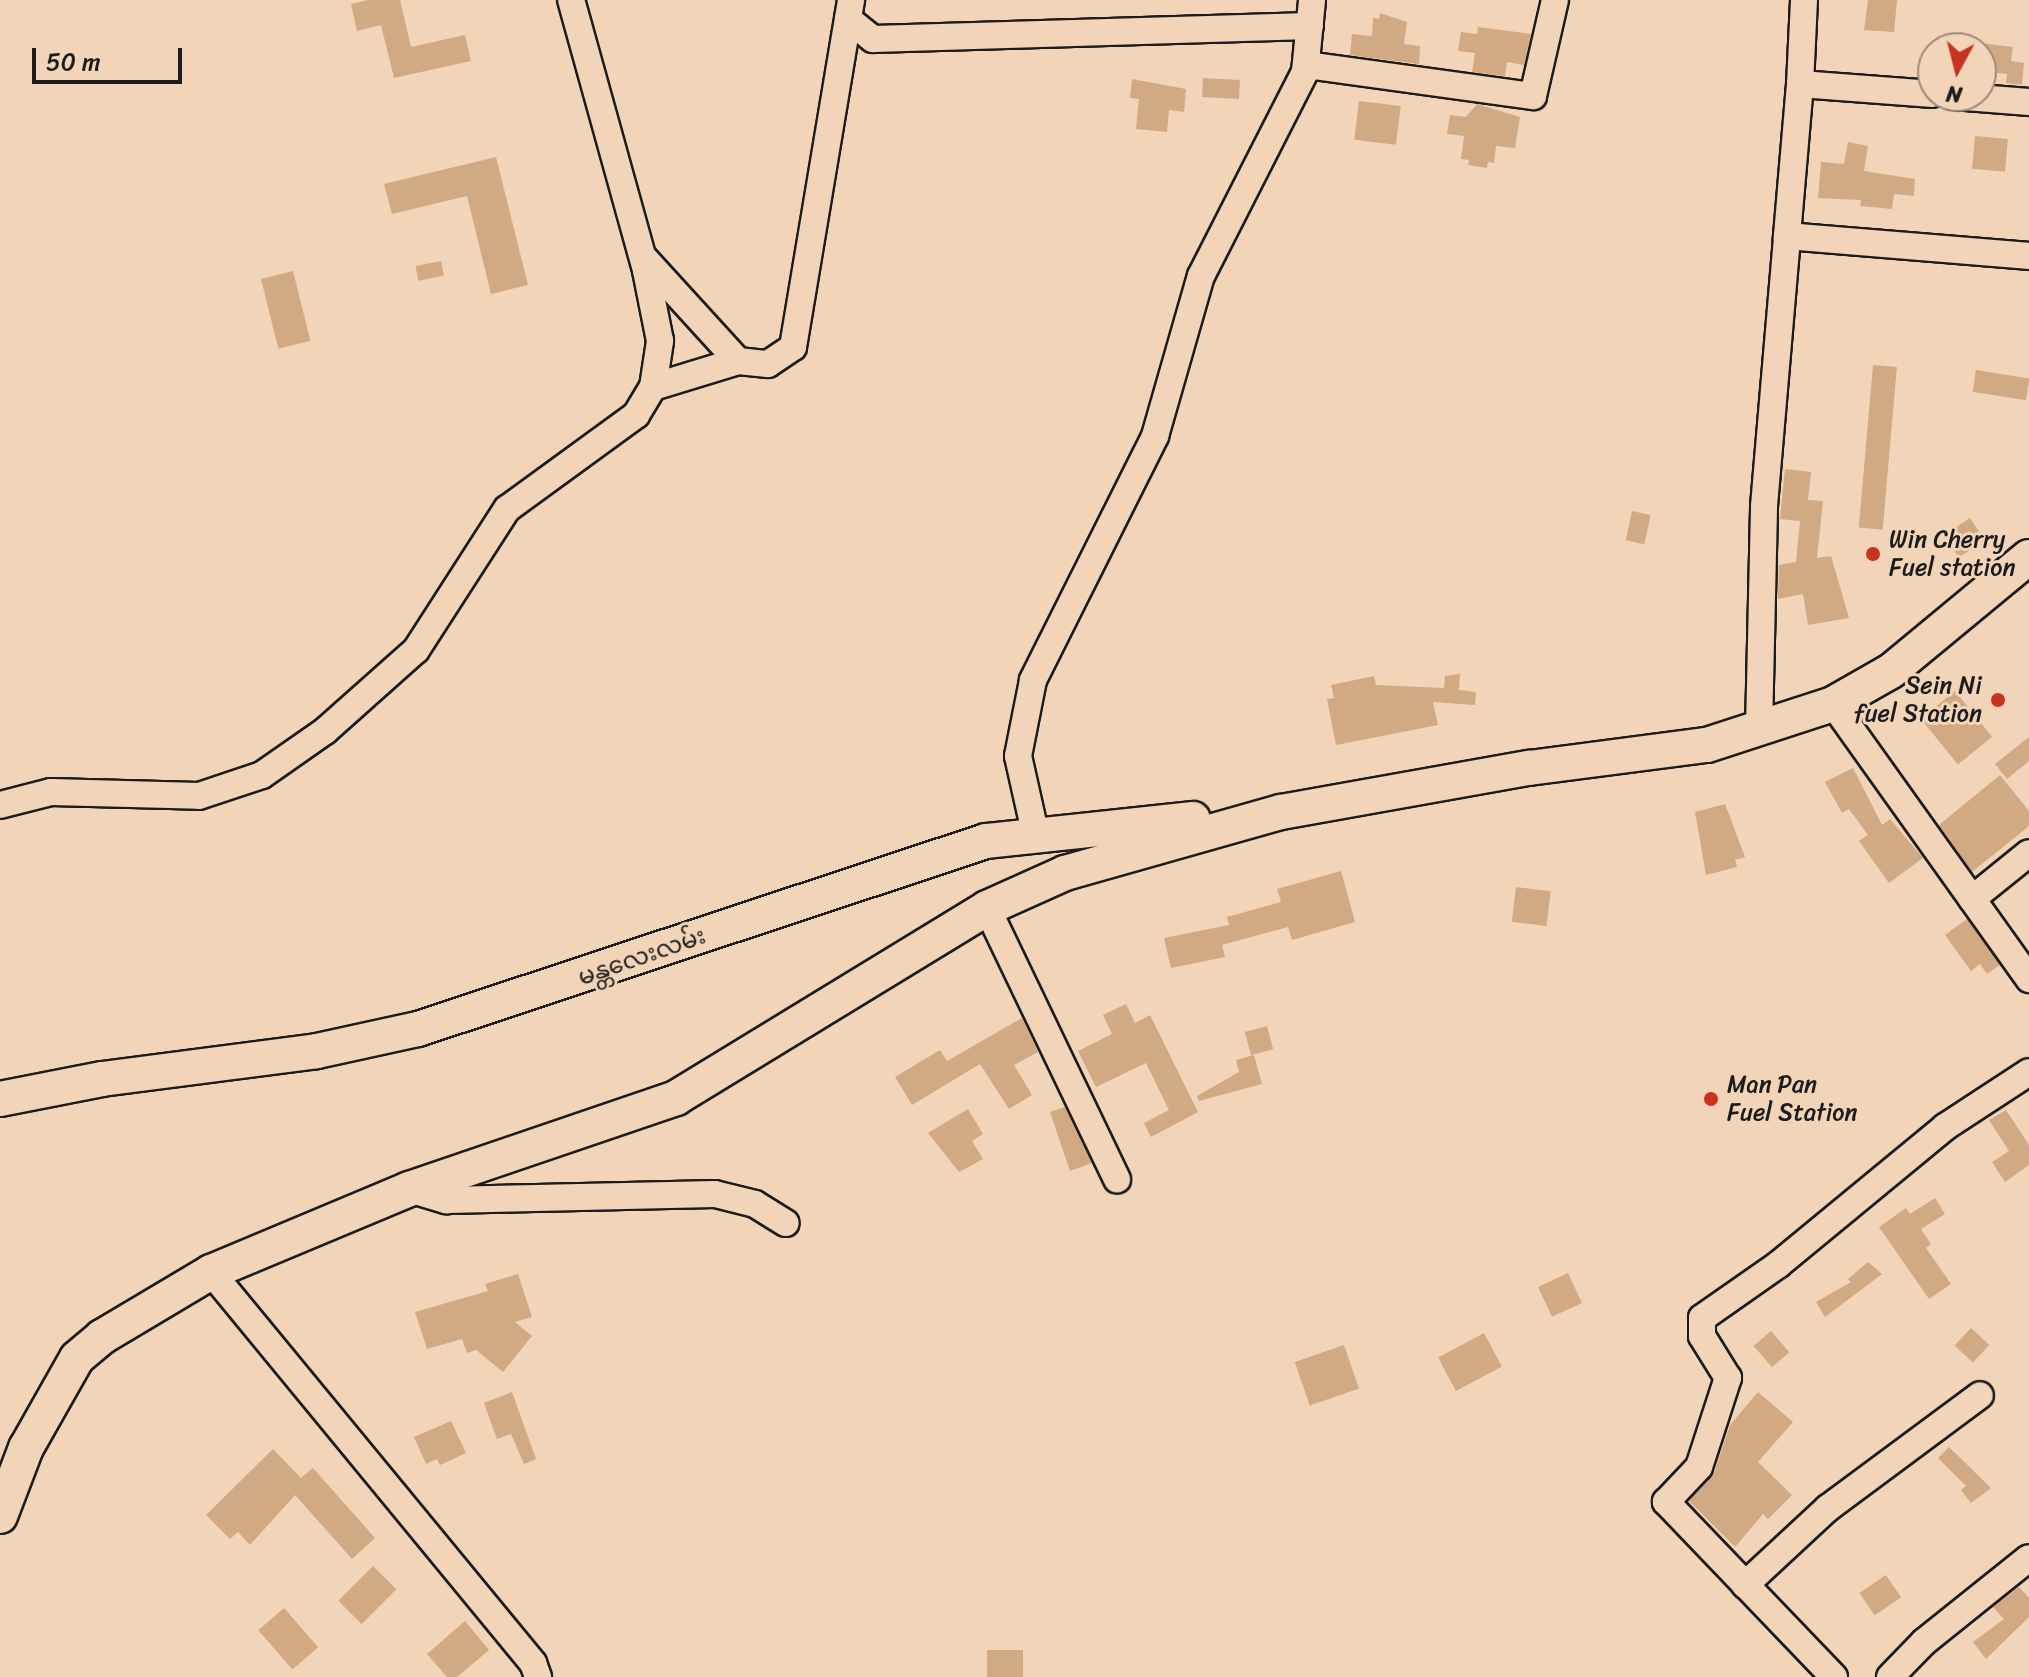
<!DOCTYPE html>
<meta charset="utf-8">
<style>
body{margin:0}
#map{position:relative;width:2029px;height:1677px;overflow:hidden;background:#f2d4b8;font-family:Sriracha,"Noto Sans Myanmar",sans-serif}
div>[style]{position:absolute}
.building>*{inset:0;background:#d1a983;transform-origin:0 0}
.roads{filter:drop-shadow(2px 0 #1c1c1c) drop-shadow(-2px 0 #1c1c1c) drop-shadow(0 2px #1c1c1c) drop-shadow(0 -2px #1c1c1c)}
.minor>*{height:26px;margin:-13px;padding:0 13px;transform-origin:13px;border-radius:13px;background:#f2d4b8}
.major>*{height:34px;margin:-17px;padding:0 17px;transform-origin:17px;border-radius:17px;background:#f2d4b8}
.dots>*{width:22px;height:22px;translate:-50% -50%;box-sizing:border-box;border:4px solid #f2d4b8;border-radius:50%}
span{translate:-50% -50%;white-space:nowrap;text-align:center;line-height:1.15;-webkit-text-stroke:6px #f2d4b8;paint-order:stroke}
.poi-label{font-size:24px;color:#1c1c1c}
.left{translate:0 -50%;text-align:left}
.right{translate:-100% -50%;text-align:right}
.street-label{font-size:24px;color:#1c1c1c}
.north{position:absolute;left:1917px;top:32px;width:80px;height:80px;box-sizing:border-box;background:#f2d4b8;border:2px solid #9c8a7a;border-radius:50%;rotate:187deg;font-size:22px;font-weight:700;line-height:32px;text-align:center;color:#1c1c1c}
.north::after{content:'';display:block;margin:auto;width:28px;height:36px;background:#c8321e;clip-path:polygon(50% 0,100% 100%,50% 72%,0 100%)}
.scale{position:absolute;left:32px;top:48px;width:150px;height:36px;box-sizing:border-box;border:4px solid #1c1c1c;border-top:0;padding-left:10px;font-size:24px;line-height:28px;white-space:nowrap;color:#1c1c1c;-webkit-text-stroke:6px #f2d4b8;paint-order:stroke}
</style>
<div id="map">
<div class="building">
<div style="clip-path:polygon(368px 0,400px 0,411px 47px,465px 35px,471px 61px,394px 78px,381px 25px,357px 31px,351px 4px)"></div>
<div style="clip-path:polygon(1868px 0,1897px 0,1894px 32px,1864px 30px)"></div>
<div style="clip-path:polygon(1380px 13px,1407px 22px,1404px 44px,1420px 46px,1419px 64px,1350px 55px,1352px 34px,1372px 36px,1373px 18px,1379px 19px)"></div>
<div style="clip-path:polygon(1478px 27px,1531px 34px,1524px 65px,1507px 62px,1505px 76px,1472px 72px,1475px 53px,1458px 51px,1461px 32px,1477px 34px)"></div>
<div style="clip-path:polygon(1981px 43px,2013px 47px,2011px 61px,2024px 63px,2022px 85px,2006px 83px,2007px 74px,1981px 71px)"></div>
<div style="left:1203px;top:78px;width:37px;height:19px;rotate:3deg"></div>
<div style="clip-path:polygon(1132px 79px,1186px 89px,1184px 112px,1169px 110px,1167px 132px,1136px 129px,1139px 99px,1130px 98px)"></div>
<div style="left:1359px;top:101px;width:42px;height:39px;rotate:7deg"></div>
<div style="clip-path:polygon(1477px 104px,1520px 117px,1515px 148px,1496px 146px,1494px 163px,1488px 162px,1487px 168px,1468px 165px,1469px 160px,1461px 159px,1464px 136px,1447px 134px,1450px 115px,1466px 117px)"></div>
<div style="left:1975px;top:136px;width:33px;height:33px;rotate:5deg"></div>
<div style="clip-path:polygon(1848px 142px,1868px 146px,1864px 171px,1915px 179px,1914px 196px,1894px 194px,1892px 209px,1860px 206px,1861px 200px,1818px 198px,1821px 162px,1844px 164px)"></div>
<div style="clip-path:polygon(496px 157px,528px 285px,491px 294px,467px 196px,392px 214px,384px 184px)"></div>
<div style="left:441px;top:261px;width:15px;height:26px;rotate:79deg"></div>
<div style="left:293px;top:271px;width:72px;height:33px;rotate:76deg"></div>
<div style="left:1873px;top:365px;width:24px;height:163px;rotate:5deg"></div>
<div style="left:1976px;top:370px;width:54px;height:22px;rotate:9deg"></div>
<div style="clip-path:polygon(1785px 469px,1811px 472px,1808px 500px,1823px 501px,1817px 558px,1831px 556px,1849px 618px,1808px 625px,1803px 594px,1778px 599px,1779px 565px,1796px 562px,1800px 521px,1780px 519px)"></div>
<div style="left:1632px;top:511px;width:19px;height:30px;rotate:12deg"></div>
<div style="left:1970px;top:518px;width:27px;height:31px;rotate:57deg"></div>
<div style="clip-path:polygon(1460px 674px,1459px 690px,1476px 692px,1475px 705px,1433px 702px,1438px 725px,1336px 745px,1327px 699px,1334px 698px,1331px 685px,1374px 676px,1376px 685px,1444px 688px,1445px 676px)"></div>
<div style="left:1955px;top:691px;width:59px;height:44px;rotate:51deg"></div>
<div style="clip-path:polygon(2029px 737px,2029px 761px,2007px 779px,1995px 764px)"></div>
<div style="clip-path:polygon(1853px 768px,1882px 825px,1890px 819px,1923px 858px,1889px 883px,1859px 841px,1868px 835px,1849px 809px,1842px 813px,1825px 782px)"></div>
<div style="clip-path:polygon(2000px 775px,2029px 811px,2029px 826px,1972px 872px,1939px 825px)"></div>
<div style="clip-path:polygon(1725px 804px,1745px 857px,1735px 860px,1737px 867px,1706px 875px,1695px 812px)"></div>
<div style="clip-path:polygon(1341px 871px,1355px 922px,1292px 940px,1288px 927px,1222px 945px,1225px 957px,1171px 968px,1164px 938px,1229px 925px,1227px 917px,1281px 902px,1277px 889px)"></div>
<div style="left:1516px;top:887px;width:35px;height:35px;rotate:7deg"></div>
<div style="clip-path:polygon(1967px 919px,2000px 965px,1987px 974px,1980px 964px,1971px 971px,1945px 935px)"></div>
<div style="clip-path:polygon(1126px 1004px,1135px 1023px,1150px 1015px,1198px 1112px,1151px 1137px,1144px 1123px,1169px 1110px,1146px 1063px,1096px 1087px,1078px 1051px,1112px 1034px,1103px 1015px)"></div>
<div style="clip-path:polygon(1022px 1018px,1038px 1052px,1014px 1065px,1032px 1095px,1009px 1109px,980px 1064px,912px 1105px,895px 1077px,940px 1050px,947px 1061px)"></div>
<div style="left:1267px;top:1026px;width:24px;height:23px;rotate:75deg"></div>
<div style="clip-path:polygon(1254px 1055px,1262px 1084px,1199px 1101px,1197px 1096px,1239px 1072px,1236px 1060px)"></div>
<div style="clip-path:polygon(1065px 1107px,1092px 1163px,1070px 1171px,1050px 1112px)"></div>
<div style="clip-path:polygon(968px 1109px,983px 1134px,972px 1141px,983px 1159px,959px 1172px,928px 1133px)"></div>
<div style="clip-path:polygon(2006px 1110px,2029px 1145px,2029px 1165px,2005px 1182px,1992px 1162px,2009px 1151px,1989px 1120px)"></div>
<div style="clip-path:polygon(1935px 1198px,1945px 1214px,1921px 1229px,1931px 1244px,1926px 1248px,1951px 1284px,1929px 1299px,1879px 1227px,1906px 1208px,1910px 1214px)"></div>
<div style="clip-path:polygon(1868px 1262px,1882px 1274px,1825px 1317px,1816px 1302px,1851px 1282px,1848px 1279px)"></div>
<div style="left:1568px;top:1273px;width:33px;height:33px;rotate:65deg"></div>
<div style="clip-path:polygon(518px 1274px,532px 1317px,515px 1322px,532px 1336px,503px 1372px,476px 1350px,467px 1353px,462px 1339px,427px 1349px,415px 1312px,488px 1291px,485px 1284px)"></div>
<div style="left:1971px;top:1328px;width:25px;height:24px;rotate:43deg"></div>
<div style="left:1771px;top:1331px;width:28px;height:23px;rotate:49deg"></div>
<div style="left:1484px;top:1333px;width:38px;height:52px;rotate:62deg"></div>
<div style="left:1344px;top:1345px;width:46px;height:52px;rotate:71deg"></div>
<div style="clip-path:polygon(512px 1392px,536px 1459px,524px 1464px,511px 1434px,497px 1439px,484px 1403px)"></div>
<div style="clip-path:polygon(1758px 1392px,1793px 1422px,1758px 1462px,1792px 1495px,1768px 1519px,1763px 1514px,1735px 1547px,1689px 1501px,1714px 1473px,1730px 1425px)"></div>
<div style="clip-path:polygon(451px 1421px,466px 1453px,440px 1465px,437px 1459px,426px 1464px,414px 1437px)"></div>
<div style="clip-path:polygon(1949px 1447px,1991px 1488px,1971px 1503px,1961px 1490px,1966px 1486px,1938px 1458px)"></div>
<div style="clip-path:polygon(273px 1449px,301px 1478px,313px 1468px,375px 1538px,352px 1559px,295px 1495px,250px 1545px,238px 1532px,230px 1539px,206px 1515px)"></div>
<div style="left:373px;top:1566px;width:33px;height:49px;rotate:45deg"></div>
<div style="left:1886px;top:1575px;width:27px;height:32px;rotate:56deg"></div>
<div style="clip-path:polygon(2019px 1587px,2029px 1598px,2029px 1617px,1986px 1659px,1973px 1642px,2004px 1619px,1993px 1607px)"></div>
<div style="left:284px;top:1608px;width:52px;height:34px;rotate:49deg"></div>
<div style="clip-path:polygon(465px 1621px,489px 1650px,457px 1677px,447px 1677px,427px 1654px)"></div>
<div style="left:987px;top:1650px;width:36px;height:27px"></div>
</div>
<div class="roads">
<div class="minor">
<div style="left:1804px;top:0;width:84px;rotate:92.7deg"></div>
<div style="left:1800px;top:84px;width:133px;rotate:4.3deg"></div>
<div style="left:848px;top:19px;width:32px;rotate:39deg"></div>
<div style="left:873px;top:39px;width:437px;rotate:-1.7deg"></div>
<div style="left:1306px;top:65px;width:229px;rotate:7.8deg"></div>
<div style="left:1533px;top:96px;width:98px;rotate:-77.1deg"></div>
<div style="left:1800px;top:84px;width:153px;rotate:94.9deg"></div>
<div style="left:1787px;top:236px;width:243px;rotate:4.7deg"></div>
<div style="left:1953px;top:96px;width:76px;rotate:4.5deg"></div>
<div style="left:644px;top:258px;width:139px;rotate:47.6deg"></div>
<div style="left:738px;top:361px;width:30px;rotate:6deg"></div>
<div style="left:768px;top:364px;width:30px;rotate:-34deg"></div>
<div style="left:793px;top:347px;width:352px;rotate:-80.5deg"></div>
<div style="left:653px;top:387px;width:89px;rotate:-17deg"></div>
<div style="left:1833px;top:704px;width:338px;rotate:54.5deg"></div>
<div style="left:1759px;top:729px;width:223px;rotate:-88.7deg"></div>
<div style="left:1764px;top:506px;width:271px;rotate:-85.1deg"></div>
<div style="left:0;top:805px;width:53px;rotate:-14.3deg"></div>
<div style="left:51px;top:792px;width:148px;rotate:1.5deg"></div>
<div style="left:199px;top:796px;width:66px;rotate:-18.4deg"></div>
<div style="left:262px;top:775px;width:77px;rotate:-34.9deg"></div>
<div style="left:325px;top:731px;width:122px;rotate:-41.7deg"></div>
<div style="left:416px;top:650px;width:168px;rotate:-57.2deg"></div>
<div style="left:507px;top:509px;width:160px;rotate:-36.1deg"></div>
<div style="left:636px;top:415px;width:33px;rotate:-59deg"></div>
<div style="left:653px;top:387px;width:47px;rotate:-81.3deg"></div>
<div style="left:660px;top:341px;width:72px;rotate:-101.2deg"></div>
<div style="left:646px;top:270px;width:280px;rotate:-105.5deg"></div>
<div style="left:1035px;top:832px;width:78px;rotate:-102.6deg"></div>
<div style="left:1018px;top:756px;width:77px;rotate:-78.8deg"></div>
<div style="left:1033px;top:680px;width:273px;rotate:-63.4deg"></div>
<div style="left:1155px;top:436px;width:166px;rotate:-74deg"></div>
<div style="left:1201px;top:276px;width:229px;rotate:-63deg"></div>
<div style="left:1305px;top:72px;width:72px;rotate:-84.4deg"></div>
<div style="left:1972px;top:899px;width:73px;rotate:-38.9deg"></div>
<div style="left:987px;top:908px;width:301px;rotate:64.4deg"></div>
<div style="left:409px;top:1189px;width:39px;rotate:17deg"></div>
<div style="left:446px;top:1200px;width:269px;rotate:-1.3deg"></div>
<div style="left:715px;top:1194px;width:41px;rotate:14deg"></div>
<div style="left:755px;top:1204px;width:36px;rotate:32deg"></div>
<div style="left:211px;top:1272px;width:507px;rotate:50.53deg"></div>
<div style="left:533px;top:1663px;width:15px;rotate:70deg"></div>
<div style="left:1745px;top:1585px;width:113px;rotate:-42.9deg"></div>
<div style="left:1828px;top:1508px;width:189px;rotate:-36.6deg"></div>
<div style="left:1834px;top:1677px;width:243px;rotate:-133.8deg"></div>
<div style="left:1666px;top:1502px;width:48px;rotate:-46.7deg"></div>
<div style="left:1699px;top:1467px;width:94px;rotate:-72deg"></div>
<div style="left:1728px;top:1378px;width:49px;rotate:-121.8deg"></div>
<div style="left:1702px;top:1336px;width:18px;rotate:-90deg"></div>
<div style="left:1702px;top:1318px;width:94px;rotate:-35deg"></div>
<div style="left:1779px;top:1264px;width:215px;rotate:-39.5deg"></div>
<div style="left:1945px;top:1127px;width:100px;rotate:-33.2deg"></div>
<div style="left:1890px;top:1677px;width:49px;rotate:-45.8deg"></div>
<div style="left:1924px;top:1642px;width:134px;rotate:-38.7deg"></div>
</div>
<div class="major">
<div style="left:0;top:1099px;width:104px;rotate:-11.1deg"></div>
<div style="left:102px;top:1079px;width:217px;rotate:-7.4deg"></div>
<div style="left:317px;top:1051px;width:103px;rotate:-12.3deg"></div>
<div style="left:418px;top:1029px;width:598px;rotate:-18.31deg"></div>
<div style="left:986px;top:841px;width:208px;rotate:-6.1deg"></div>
<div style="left:0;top:1516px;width:73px;rotate:-69.1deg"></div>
<div style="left:26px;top:1448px;width:103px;rotate:-60.5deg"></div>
<div style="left:77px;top:1358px;width:33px;rotate:-40deg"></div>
<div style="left:102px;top:1337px;width:127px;rotate:-30.8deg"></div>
<div style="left:211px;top:1272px;width:215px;rotate:-22.7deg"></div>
<div style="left:409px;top:1189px;width:282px;rotate:-18.8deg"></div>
<div style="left:676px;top:1098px;width:364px;rotate:-31.4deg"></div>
<div style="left:987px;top:908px;width:85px;rotate:-24.2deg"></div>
<div style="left:1065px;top:873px;width:224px;rotate:-15.8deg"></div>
<div style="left:1281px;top:812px;width:252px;rotate:-10.1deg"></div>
<div style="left:1529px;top:768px;width:179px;rotate:-7.4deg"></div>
<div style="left:1707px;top:745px;width:133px;rotate:-18deg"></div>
<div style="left:1833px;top:704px;width:67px;rotate:-29.6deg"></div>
<div style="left:1891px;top:671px;width:179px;rotate:-39.6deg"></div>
</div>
</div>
<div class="dots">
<div style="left:1873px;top:554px;background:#c8321e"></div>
<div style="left:1998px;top:700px;background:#c8321e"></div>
<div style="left:1711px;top:1099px;background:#c8321e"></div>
</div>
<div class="poi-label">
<span class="left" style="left:1889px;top:554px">Win Cherry<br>Fuel station</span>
<span class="right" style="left:1982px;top:700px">Sein Ni<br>fuel Station</span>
<span class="left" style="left:1727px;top:1099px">Man Pan<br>Fuel Station</span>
</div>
<div class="street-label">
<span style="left:642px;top:957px;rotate:-19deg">မန္တလေးလမ်း</span>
</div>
<div class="north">N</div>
<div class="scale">50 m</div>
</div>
